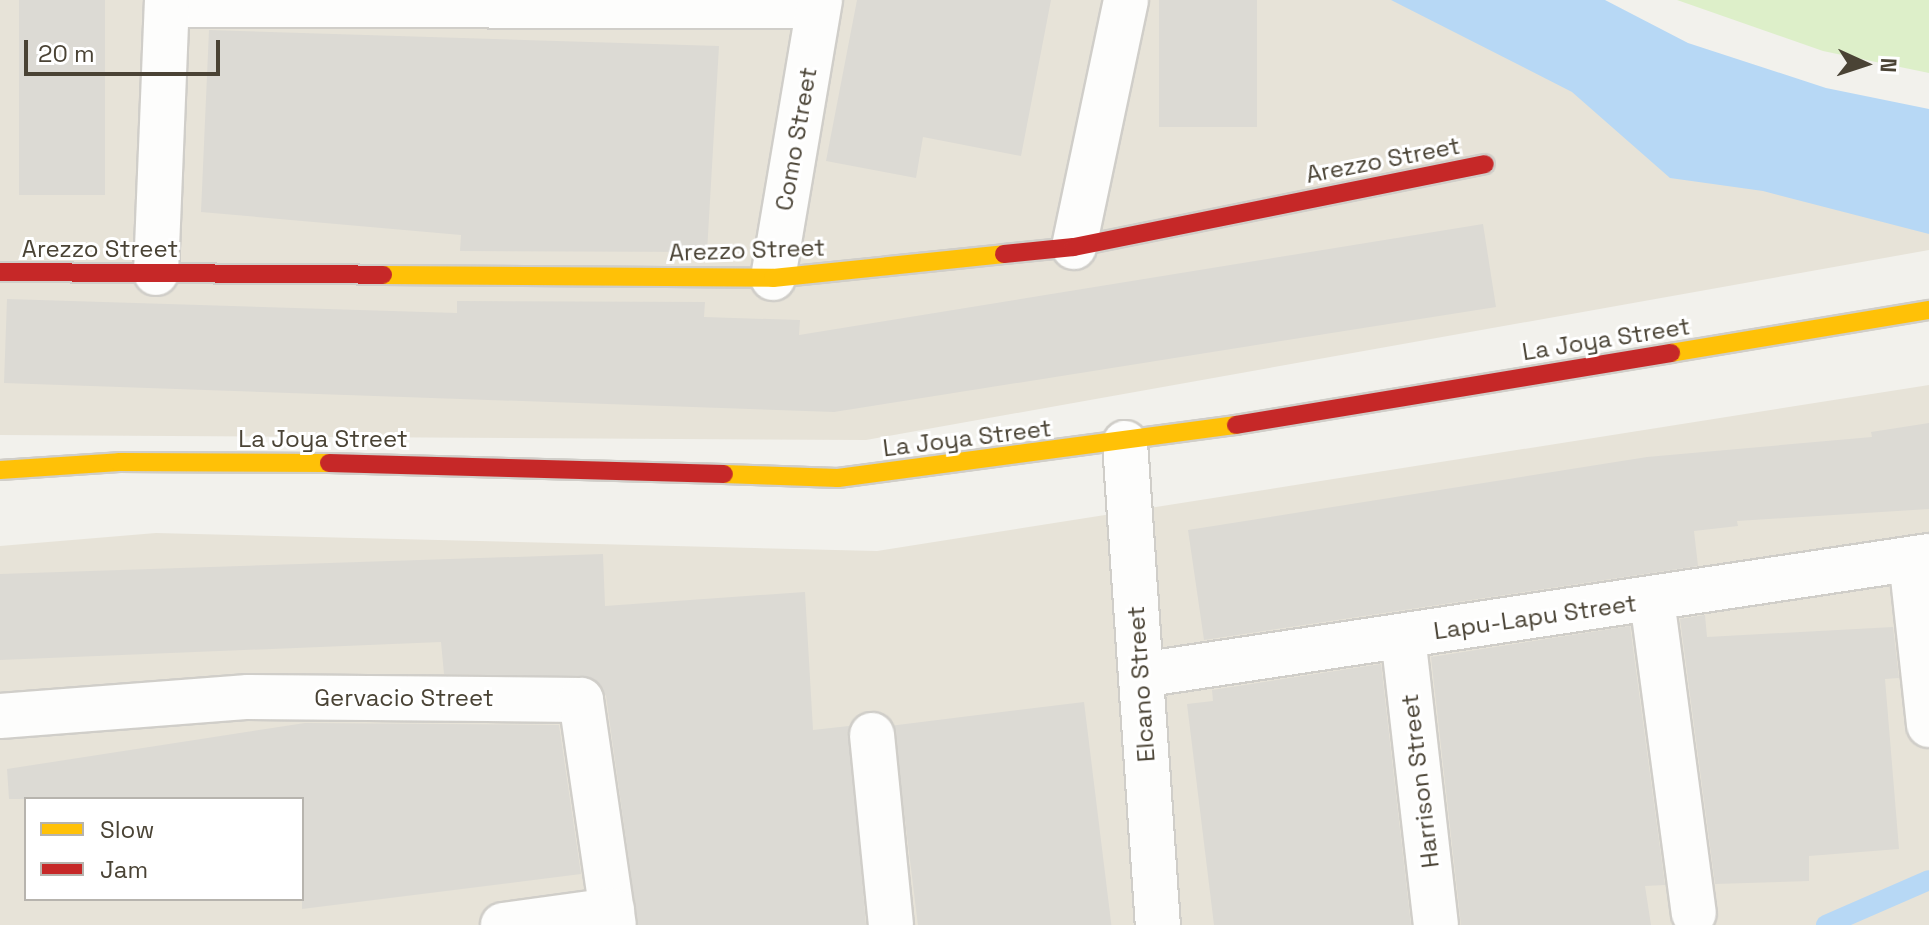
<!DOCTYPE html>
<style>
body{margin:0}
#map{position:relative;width:1929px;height:925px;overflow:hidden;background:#f2f1ec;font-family:"Space Grotesk",sans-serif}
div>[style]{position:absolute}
.residential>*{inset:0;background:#e7e3d8}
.green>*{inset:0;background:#ddefc9}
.water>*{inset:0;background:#b7d8f5}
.stream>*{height:20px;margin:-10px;padding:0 10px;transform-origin:10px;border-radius:10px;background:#b7d8f5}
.building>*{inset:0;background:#dcdad4;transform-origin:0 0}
.roads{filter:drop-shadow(2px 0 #d0cec9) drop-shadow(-2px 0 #d0cec9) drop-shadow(0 2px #d0cec9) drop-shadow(0 -2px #d0cec9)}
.street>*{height:44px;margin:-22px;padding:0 22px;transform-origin:22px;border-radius:22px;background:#fdfdfc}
.slow>*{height:18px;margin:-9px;padding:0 9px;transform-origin:9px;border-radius:9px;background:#ffc107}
.jam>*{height:18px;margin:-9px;padding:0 9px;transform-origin:9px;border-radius:9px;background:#c62828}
span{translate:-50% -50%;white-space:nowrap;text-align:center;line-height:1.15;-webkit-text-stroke:6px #fff;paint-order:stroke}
.street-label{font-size:24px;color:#4a4335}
.legend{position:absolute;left:24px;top:797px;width:280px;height:104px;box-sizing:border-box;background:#fff;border:2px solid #b7b4ae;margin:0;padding:10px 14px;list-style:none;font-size:24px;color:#4a4335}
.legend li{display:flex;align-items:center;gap:16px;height:40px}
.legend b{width:40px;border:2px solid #b7b4ae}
.north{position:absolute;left:1825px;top:24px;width:80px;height:80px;-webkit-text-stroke:6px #fff;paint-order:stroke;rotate:93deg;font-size:22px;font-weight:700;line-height:32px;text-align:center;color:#4a4335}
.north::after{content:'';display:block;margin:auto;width:28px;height:36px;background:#4a4335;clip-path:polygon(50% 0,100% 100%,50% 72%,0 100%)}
.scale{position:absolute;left:24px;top:40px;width:196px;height:36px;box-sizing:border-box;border:4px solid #4a4335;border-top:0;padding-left:10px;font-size:24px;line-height:28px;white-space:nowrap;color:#4a4335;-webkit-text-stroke:6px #fff;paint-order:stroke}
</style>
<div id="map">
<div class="residential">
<div style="clip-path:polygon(0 0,1433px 0,1929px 232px,1929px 250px,866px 440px,0 435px)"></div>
<div style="clip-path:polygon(evenodd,1929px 385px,1929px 925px,0 925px,0 546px,156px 533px,877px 551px,1929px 385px,26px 799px,302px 799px,302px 899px,26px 899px,26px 799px)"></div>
</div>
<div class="green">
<div style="clip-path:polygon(1677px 0,1929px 0,1929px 73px,1823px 51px)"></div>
</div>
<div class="water">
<div style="clip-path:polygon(1391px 0,1605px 0,1688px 43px,1826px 88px,1929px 109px,1929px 234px,1763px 191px,1670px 178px,1572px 92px)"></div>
</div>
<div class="stream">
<div style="left:1826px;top:925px;width:112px;rotate:-23.6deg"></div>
</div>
<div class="building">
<div style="left:19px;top:0;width:86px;height:195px"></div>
<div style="clip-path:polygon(857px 0,1051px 0,1021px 156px,923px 137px,916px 178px,826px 161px)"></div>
<div style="left:1159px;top:0;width:98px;height:127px"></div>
<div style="clip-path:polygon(209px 30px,719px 46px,707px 252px,460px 251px,461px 235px,201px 212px)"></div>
<div style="clip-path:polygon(1483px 224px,1496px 307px,834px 412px,4px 383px,7px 299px,457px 313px,457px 301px,705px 302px,704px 317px,800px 320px,799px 335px)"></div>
<div style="clip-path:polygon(1929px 423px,1929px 509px,1737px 521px,1738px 526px,1694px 531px,1698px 566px,1204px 640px,1188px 530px,1647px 457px,1872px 437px,1871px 432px)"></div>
<div style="clip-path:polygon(603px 554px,605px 606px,805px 592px,813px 730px,849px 726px,866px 925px,638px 925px,606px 696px,592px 678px,444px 674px,441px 642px,0 660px,0 574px)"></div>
<div style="clip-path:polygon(1705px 615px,1707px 637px,1893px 627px,1899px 678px,1885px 679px,1899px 849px,1809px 856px,1809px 881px,1715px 884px,1680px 619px)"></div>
<div style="clip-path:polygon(1630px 626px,1665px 885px,1645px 886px,1651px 925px,1461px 925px,1431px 657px)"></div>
<div style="clip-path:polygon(1381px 664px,1411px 925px,1214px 925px,1187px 704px,1213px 701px,1212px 690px)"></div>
<div style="left:1084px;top:702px;width:225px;height:192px;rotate:83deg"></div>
<div style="clip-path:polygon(305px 723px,559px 725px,581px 874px,302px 909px,302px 799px,9px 799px,7px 769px)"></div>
</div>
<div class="roads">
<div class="street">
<div style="left:167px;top:5px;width:651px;rotate:0.09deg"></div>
<div style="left:1074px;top:247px;width:252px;rotate:-78.1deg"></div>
<div style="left:156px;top:273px;width:273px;rotate:-87.7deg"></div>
<div style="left:773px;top:278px;width:282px;rotate:-80.4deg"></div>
<div style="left:1125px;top:443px;width:483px;rotate:86.1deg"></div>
<div style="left:1911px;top:559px;width:167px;rotate:83.8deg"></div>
<div style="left:1652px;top:600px;width:316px;rotate:82.4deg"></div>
<div style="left:1403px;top:636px;width:291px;rotate:83.5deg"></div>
<div style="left:1141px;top:675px;width:797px;rotate:-8.59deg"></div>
<div style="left:0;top:716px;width:249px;rotate:-4.4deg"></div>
<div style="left:248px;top:697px;width:333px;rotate:0.5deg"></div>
<div style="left:581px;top:700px;width:227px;rotate:81.7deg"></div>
<div style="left:872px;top:735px;width:191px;rotate:84.3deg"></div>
<div style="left:503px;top:925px;width:110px;rotate:-7.8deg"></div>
</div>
<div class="slow">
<div style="left:383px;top:275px;width:390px;rotate:0.4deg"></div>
<div style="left:773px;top:278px;width:232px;rotate:-5.9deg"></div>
<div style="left:1671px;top:353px;width:262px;rotate:-9.5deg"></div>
<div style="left:0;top:470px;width:119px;rotate:-3.8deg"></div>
<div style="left:119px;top:462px;width:210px;rotate:0.3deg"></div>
<div style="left:724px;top:474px;width:114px;rotate:2deg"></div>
<div style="left:838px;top:478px;width:402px;rotate:-7.6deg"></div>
</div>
<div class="jam">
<div style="left:1004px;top:254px;width:70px;rotate:-5.7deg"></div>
<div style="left:1074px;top:247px;width:419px;rotate:-11.4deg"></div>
<div style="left:0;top:272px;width:383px;rotate:0.4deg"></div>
<div style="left:1236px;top:425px;width:441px;rotate:-9.4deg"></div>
<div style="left:329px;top:463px;width:395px;rotate:1.6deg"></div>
</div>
</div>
<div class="street-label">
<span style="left:796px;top:139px;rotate:-80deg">Como Street</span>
<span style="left:1383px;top:160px;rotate:-11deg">Arezzo Street</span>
<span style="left:100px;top:249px">Arezzo Street</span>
<span style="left:747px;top:250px;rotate:-2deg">Arezzo Street</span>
<span style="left:1606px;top:339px;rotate:-9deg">La Joya Street</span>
<span style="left:967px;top:438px;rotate:-7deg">La Joya Street</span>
<span style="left:323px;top:439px">La Joya Street</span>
<span style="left:1535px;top:617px;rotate:-8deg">Lapu-Lapu Street</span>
<span style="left:1141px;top:684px;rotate:-94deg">Elcano Street</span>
<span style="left:404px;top:698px">Gervacio Street</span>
<span style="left:1420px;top:781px;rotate:-97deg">Harrison Street</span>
</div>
<ul class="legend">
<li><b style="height:10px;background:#ffc107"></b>Slow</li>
<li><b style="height:10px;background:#c62828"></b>Jam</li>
</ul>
<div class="north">N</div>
<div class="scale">20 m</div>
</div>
